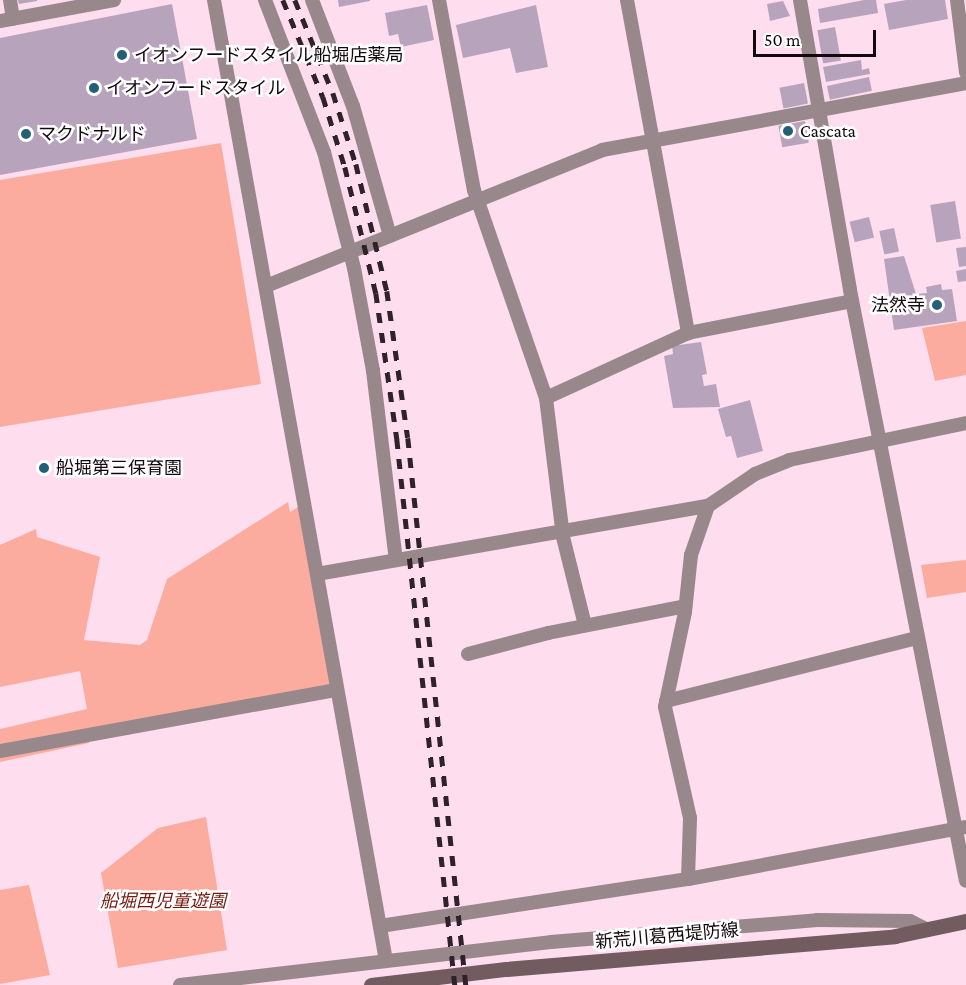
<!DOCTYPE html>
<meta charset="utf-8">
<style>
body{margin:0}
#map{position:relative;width:966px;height:985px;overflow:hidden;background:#feddef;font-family:"Crimson Pro","Noto Sans JP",serif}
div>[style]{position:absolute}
.green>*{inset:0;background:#fcac9e}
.building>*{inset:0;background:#b8a3bc;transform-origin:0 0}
.minor>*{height:14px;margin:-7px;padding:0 7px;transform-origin:7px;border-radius:7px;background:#98888b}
.secondary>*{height:15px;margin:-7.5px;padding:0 7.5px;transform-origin:7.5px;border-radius:7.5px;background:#725c5f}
.rail>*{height:4.5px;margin-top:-2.25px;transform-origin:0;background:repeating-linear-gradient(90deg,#2f222a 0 10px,transparent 0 20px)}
.dots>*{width:16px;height:16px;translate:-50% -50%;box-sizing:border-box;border:3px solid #fff;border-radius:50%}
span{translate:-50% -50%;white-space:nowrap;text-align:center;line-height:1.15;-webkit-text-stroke:5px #fff;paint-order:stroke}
.poi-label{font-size:18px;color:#12080e}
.left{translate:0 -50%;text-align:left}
.right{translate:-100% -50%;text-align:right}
.park-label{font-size:18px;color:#73190f;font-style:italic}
.street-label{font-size:18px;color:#12080e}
.scale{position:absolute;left:753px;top:30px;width:123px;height:27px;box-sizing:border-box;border:3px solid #12080e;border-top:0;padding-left:8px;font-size:18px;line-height:21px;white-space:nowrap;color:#12080e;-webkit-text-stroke:4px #fff;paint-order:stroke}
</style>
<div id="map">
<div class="green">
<div style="clip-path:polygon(221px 143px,261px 384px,0 427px,0 180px)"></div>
<div style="clip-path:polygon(966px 321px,966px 375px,935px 381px,922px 328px)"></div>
<div style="clip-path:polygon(288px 502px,290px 512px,304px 503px,337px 690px,90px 730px,89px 743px,0 762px,0 729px,87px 709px,80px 671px,0 687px,0 545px,36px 529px,37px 537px,100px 557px,84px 640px,140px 645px,147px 640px,167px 579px)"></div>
<div style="clip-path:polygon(966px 560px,966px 592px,927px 598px,921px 565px)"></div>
<div style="clip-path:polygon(206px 817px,227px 950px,118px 968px,101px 873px,158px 828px)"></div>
<div style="clip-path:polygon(29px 885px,50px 975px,0 984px,0 890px)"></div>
</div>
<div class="building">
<div style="clip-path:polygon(18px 0,37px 0,37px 1px,19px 4px)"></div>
<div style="clip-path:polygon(338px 0,370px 0,370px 1px,339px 7px)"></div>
<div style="clip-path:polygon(864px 0,876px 0,878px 13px,820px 23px,818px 9px)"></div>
<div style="clip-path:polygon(906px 0,945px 0,948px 19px,889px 30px,884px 4px)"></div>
<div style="clip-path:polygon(783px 1px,790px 16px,770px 21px,767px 4px)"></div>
<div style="clip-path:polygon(172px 4px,197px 139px,0 175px,0 38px)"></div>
<div style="clip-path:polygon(427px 5px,434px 40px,401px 47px,398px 34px,389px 36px,385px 13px)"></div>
<div style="clip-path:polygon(536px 5px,548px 67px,516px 73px,510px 48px,463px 58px,456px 25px)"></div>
<div style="left:835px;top:27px;width:34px;height:18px;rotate:80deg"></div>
<div style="clip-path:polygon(861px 60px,862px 70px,869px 68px,870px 74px,826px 82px,823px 67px)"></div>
<div style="left:869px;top:77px;width:14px;height:43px;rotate:78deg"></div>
<div style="left:804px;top:83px;width:21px;height:25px;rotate:79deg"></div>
<div style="left:805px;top:121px;width:22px;height:27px;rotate:80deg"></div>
<div style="left:955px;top:201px;width:38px;height:25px;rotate:81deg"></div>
<div style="left:869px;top:217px;width:21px;height:20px;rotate:76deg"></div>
<div style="left:894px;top:228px;width:24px;height:15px;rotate:78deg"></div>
<div style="clip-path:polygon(966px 247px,966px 266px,959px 267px,956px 248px)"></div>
<div style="clip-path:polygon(904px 256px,916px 294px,927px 293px,926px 287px,941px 284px,942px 290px,952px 289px,957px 321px,894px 330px,884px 259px)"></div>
<div style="clip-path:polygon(966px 269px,966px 281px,958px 282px,956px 271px)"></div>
<div style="clip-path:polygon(701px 342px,707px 374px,702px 375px,704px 386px,716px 384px,720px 407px,673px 408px,664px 356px,673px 354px,672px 346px)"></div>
<div style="clip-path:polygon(750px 400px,763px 451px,737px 458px,731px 436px,726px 437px,718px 409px)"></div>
</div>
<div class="minor">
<div style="left:10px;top:0;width:19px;rotate:81deg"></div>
<div style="left:214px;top:0;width:976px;rotate:79.85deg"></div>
<div style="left:265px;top:0;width:163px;rotate:68.8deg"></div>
<div style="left:324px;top:152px;width:120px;rotate:75.5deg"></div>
<div style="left:354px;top:268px;width:105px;rotate:79.5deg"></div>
<div style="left:373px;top:371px;width:190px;rotate:83.1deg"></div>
<div style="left:312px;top:0;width:114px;rotate:68.9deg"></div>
<div style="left:353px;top:106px;width:135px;rotate:74.1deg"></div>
<div style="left:439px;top:0;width:193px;rotate:79.6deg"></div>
<div style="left:474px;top:190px;width:220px;rotate:70.9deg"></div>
<div style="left:546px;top:398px;width:140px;rotate:83deg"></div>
<div style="left:563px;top:537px;width:91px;rotate:76deg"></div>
<div style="left:627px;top:0;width:339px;rotate:79.6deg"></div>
<div style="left:800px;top:0;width:294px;rotate:80.2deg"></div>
<div style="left:850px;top:290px;width:602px;rotate:78.9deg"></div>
<div style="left:957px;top:0;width:73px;rotate:82.9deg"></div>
<div style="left:0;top:21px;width:116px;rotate:-10.4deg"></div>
<div style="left:266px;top:286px;width:362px;rotate:-22deg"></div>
<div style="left:602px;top:150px;width:370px;rotate:-10.4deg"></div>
<div style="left:546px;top:398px;width:156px;rotate:-24.6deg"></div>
<div style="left:688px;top:333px;width:167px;rotate:-11deg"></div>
<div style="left:317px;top:574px;width:397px;rotate:-9.9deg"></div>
<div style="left:468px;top:654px;width:83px;rotate:-14.7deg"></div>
<div style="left:548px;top:633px;width:140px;rotate:-11.1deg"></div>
<div style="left:666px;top:701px;width:259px;rotate:-14.1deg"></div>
<div style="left:0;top:751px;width:342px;rotate:-10.3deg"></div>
<div style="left:688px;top:879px;width:61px;rotate:-88.1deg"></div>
<div style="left:690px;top:818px;width:114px;rotate:-102.7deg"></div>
<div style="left:665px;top:707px;width:97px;rotate:-78.1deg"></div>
<div style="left:685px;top:612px;width:57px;rotate:-84deg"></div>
<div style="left:691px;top:555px;width:52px;rotate:-70.9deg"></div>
<div style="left:708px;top:506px;width:57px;rotate:-34.2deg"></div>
<div style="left:755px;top:474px;width:37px;rotate:-22deg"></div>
<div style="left:789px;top:460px;width:181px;rotate:-11.8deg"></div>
<div style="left:380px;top:926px;width:312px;rotate:-8.7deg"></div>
<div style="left:688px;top:879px;width:283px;rotate:-10.6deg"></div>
<div style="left:180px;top:985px;width:373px;rotate:-6.6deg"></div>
<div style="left:551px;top:942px;width:267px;rotate:-4.7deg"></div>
<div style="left:817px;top:920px;width:93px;rotate:0.6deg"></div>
<div style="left:910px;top:921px;width:20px;rotate:27deg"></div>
</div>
<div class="secondary">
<div style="left:371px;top:985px;width:136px;rotate:-6.8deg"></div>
<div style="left:506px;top:969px;width:390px;rotate:-4.8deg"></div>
<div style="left:895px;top:936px;width:73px;rotate:-11.9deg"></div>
</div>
<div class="rail">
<div style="left:283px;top:0;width:105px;rotate:67.6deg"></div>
<div style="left:323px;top:97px;width:73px;rotate:72.6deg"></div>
<div style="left:345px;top:167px;width:130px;rotate:76.2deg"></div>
<div style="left:376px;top:293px;width:148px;rotate:81.8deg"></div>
<div style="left:397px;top:439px;width:549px;rotate:83.94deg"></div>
<div style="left:295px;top:0;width:100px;rotate:67.8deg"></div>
<div style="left:333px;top:93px;width:75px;rotate:72.1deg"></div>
<div style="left:356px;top:164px;width:131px;rotate:76.3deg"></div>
<div style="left:387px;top:291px;width:148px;rotate:81.9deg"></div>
<div style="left:408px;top:438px;width:550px;rotate:83.95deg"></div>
</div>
<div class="dots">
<div style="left:122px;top:55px;background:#236077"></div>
<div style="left:94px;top:88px;background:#236077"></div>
<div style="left:788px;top:131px;background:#236077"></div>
<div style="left:26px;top:134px;background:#236077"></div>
<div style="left:937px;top:305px;background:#236077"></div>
<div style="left:44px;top:468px;background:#236077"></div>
</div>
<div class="poi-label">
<span class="left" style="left:134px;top:55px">イオンフードスタイル船堀店薬局</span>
<span class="left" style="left:106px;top:88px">イオンフードスタイル</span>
<span class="left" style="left:800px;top:131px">Cascata</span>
<span class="left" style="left:38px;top:134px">マクドナルド</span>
<span class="right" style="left:925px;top:305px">法然寺</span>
<span class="left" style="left:56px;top:468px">船堀第三保育園</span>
</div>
<div class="park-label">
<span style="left:163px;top:901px">船堀西児童遊園</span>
</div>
<div class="street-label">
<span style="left:667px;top:936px;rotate:-5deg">新荒川葛西堤防線</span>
</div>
<div class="scale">50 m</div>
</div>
